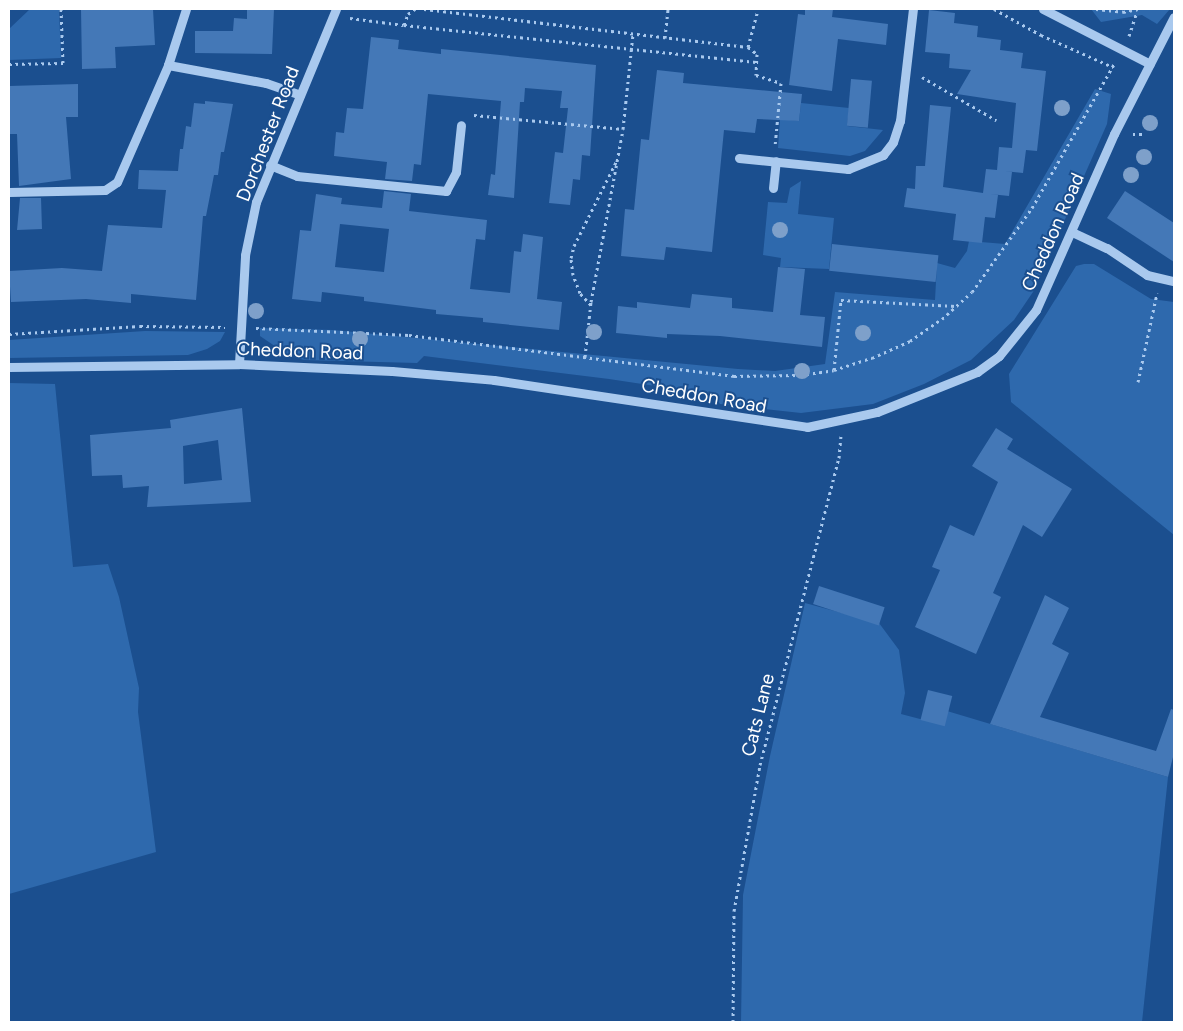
<!DOCTYPE html>
<style>
body{margin:0}
#map{position:relative;width:1183px;height:1031px;overflow:hidden;background:#1b4f8f;font-family:Figtree,sans-serif}
div>[style]{position:absolute}
.green>*{inset:0;background:#2e69ad}
.building>*{inset:0;background:#4478b7;transform-origin:0 0}
.path>*{height:3px;margin-top:-1.5px;transform-origin:0;background:repeating-linear-gradient(90deg,#a9c9ee 0 2.5px,transparent 0 6.5px)}
.minor>*{height:9px;margin:-4.5px;padding:0 4.5px;transform-origin:4.5px;border-radius:4.5px;background:#a9c9ee}
.trees>*{width:16px;height:16px;margin:-8px;border-radius:50%;background:#7ea0ca}
span{translate:-50% -50%;white-space:nowrap;text-align:center;line-height:1.15;-webkit-text-stroke:4px #1b4f8f;paint-order:stroke}
.street-label{font-size:19px;color:#fff}
.frame{position:absolute;inset:0;border:10px solid #fff;pointer-events:none}
</style>
<div id="map">
<div class="green">
<div style="clip-path:polygon(30px 9px,59px 9px,61px 58px,9px 60px,9px 29px)"></div>
<div style="clip-path:polygon(1091px 9px,1170px 9px,1157px 24px,1142px 15px,1101px 22px)"></div>
<div style="clip-path:polygon(1095px 89px,1111px 94px,1107px 124px,1033px 292px,1014px 320px,971px 360px,924px 384px,873px 404px,801px 413px,720px 404px,715px 395px,609px 379px,424px 356px,417px 363px,304px 360px,288px 355px,260px 336px,260px 328px,333px 330px,738px 369px,775px 371px,825px 364px,835px 292px,935px 300px,937px 263px,955px 268px,967px 251px,969px 241px,1005px 244px)"></div>
<div style="clip-path:polygon(801px 103px,849px 108px,847px 126px,883px 130px,865px 151px,850px 156px,778px 148px,780px 119px,799px 121px)"></div>
<div style="clip-path:polygon(801px 181px,798px 214px,834px 218px,829px 269px,780px 267px,781px 258px,763px 255px,768px 202px,787px 203px,790px 188px)"></div>
<div style="clip-path:polygon(1084px 264px,1094px 264px,1151px 299px,1174px 302px,1174px 535px,1011px 402px,1009px 374px,1076px 266px)"></div>
<div style="clip-path:polygon(145px 331px,225px 332px,220px 341px,207px 349px,188px 355px,9px 358px,9px 340px)"></div>
<div style="clip-path:polygon(9px 383px,55px 384px,73px 567px,108px 564px,119px 597px,139px 688px,138px 712px,156px 852px,9px 894px)"></div>
<div style="clip-path:polygon(805px 603px,879px 623px,899px 650px,905px 693px,901px 714px,943px 725px,947px 711px,1168px 777px,1142px 1022px,741px 1022px,743px 895px,770px 756px)"></div>
</div>
<div class="building">
<div style="clip-path:polygon(81px 9px,153px 9px,155px 45px,115px 47px,116px 68px,82px 69px)"></div>
<div style="clip-path:polygon(247px 9px,274px 9px,272px 54px,195px 53px,195px 31px,233px 31px,234px 18px,247px 19px)"></div>
<div style="clip-path:polygon(805px 9px,833px 9px,832px 17px,888px 24px,886px 45px,838px 39px,832px 91px,789px 85px,798px 14px,805px 15px)"></div>
<div style="clip-path:polygon(929px 10px,955px 13px,954px 23px,978px 26px,977px 37px,1001px 40px,1000px 50px,1023px 53px,1021px 68px,1046px 71px,1037px 151px,1026px 150px,1023px 173px,1004px 171px,1012px 172px,1009px 196px,990px 194px,998px 195px,995px 218px,985px 217px,982px 243px,953px 240px,956px 214px,904px 207px,907px 188px,915px 189px,916px 166px,925px 166px,930px 105px,951px 107px,943px 187px,983px 193px,986px 169px,997px 170px,999px 147px,1012px 148px,1016px 103px,957px 94px,971px 70px,949px 68px,950px 54px,925px 52px)"></div>
<div style="clip-path:polygon(371px 37px,399px 40px,398px 49px,441px 54px,441px 49px,596px 65px,590px 156px,582px 155px,580px 180px,573px 179px,570px 205px,549px 203px,555px 152px,563px 153px,568px 108px,560px 108px,562px 91px,525px 88px,524px 102px,520px 102px,514px 198px,488px 195px,491px 174px,495px 175px,501px 101px,428px 94px,421px 165px,414px 164px,412px 181px,385px 179px,387px 162px,334px 156px,336px 132px,344px 133px,347px 108px,363px 109px)"></div>
<div style="clip-path:polygon(657px 70px,684px 73px,683px 83px,802px 94px,799px 121px,757px 119px,755px 133px,724px 130px,712px 252px,666px 247px,664px 260px,621px 256px,625px 209px,634px 210px,641px 139px,649px 140px)"></div>
<div style="left:851px;top:79px;width:21px;height:47px;rotate:5deg"></div>
<div style="clip-path:polygon(78px 84px,78px 117px,66px 117px,71px 179px,19px 186px,17px 134px,9px 134px,9px 86px)"></div>
<div style="clip-path:polygon(205px 101px,233px 104px,224px 152px,221px 152px,218px 175px,214px 175px,206px 216px,203px 216px,196px 300px,131px 294px,131px 303px,86px 299px,11px 302px,9px 271px,62px 268px,102px 271px,108px 225px,162px 228px,166px 190px,138px 189px,139px 170px,178px 171px,180px 149px,183px 149px,186px 126px,191px 127px,194px 103px,205px 104px)"></div>
<div style="clip-path:polygon(evenodd,384px 191px,411px 194px,409px 211px,487px 220px,485px 240px,476px 239px,470px 289px,510px 293px,514px 251px,521px 252px,523px 234px,543px 237px,537px 299px,562px 302px,559px 330px,483px 322px,483px 318px,436px 314px,436px 310px,364px 301px,364px 297px,322px 292px,321px 302px,292px 299px,300px 230px,311px 231px,316px 194px,342px 198px,341px 204px,382px 208px,384px 191px,340px 224px,389px 229px,384px 272px,335px 267px,340px 224px)"></div>
<div style="clip-path:polygon(1125px 191px,1174px 223px,1174px 262px,1107px 218px)"></div>
<div style="clip-path:polygon(20px 198px,41px 198px,42px 229px,17px 230px)"></div>
<div style="left:832px;top:244px;width:107px;height:27px;rotate:6deg"></div>
<div style="clip-path:polygon(778px 267px,805px 269px,800px 315px,825px 317px,822px 347px,720px 336px,667px 334px,667px 338px,616px 333px,618px 306px,637px 308px,637px 302px,690px 308px,692px 294px,732px 298px,732px 308px,773px 312px)"></div>
<div style="clip-path:polygon(evenodd,242px 408px,251px 502px,147px 507px,149px 486px,123px 488px,122px 475px,92px 476px,90px 435px,171px 428px,170px 420px,242px 408px,218px 440px,222px 480px,184px 484px,183px 446px,218px 440px)"></div>
<div style="clip-path:polygon(996px 428px,1013px 439px,1007px 449px,1072px 489px,1042px 537px,1023px 525px,993px 593px,1001px 597px,976px 654px,915px 627px,940px 570px,932px 567px,950px 525px,974px 536px,998px 482px,972px 466px)"></div>
<div style="left:819px;top:586px;width:69px;height:19px;rotate:18deg"></div>
<div style="clip-path:polygon(1045px 595px,1069px 608px,1052px 644px,1069px 653px,1040px 717px,1156px 751px,1171px 709px,1174px 710px,1174px 753px,1168px 777px,990px 724px)"></div>
<div style="left:928px;top:690px;width:25px;height:31px;rotate:14deg"></div>
</div>
<div class="path">
<div style="left:424px;top:9px;width:326px;rotate:6.7deg"></div>
<div style="left:748px;top:47px;width:39px;rotate:-75deg"></div>
<div style="left:994px;top:9px;width:54px;rotate:29deg"></div>
<div style="left:1041px;top:35px;width:79px;rotate:24deg"></div>
<div style="left:1096px;top:9px;width:27px;rotate:6deg"></div>
<div style="left:1123px;top:12px;width:15px;rotate:-11deg"></div>
<div style="left:350px;top:18px;width:54px;rotate:7.4deg"></div>
<div style="left:404px;top:25px;width:12px;rotate:-70deg"></div>
<div style="left:408px;top:14px;width:9px;rotate:-36deg"></div>
<div style="left:404px;top:25px;width:354px;rotate:6deg"></div>
<div style="left:1129px;top:36px;width:26px;rotate:-72deg"></div>
<div style="left:665px;top:38px;width:29px;rotate:-84deg"></div>
<div style="left:748px;top:47px;width:11px;rotate:38deg"></div>
<div style="left:757px;top:54px;width:21px;rotate:93deg"></div>
<div style="left:756px;top:75px;width:26px;rotate:18deg"></div>
<div style="left:781px;top:83px;width:63px;rotate:95.4deg"></div>
<div style="left:9px;top:64px;width:54px;rotate:-1.1deg"></div>
<div style="left:63px;top:63px;width:54px;rotate:-92.1deg"></div>
<div style="left:922px;top:77px;width:86px;rotate:30.2deg"></div>
<div style="left:474px;top:115px;width:150px;rotate:5.4deg"></div>
<div style="left:1133px;top:134px;width:9px"></div>
<div style="left:591px;top:305px;width:16px;rotate:-133deg"></div>
<div style="left:580px;top:293px;width:19px;rotate:-111deg"></div>
<div style="left:573px;top:275px;width:17px;rotate:-97deg"></div>
<div style="left:571px;top:258px;width:12px;rotate:-76deg"></div>
<div style="left:574px;top:246px;width:94px;rotate:-63.4deg"></div>
<div style="left:256px;top:328px;width:153px;rotate:2.6deg"></div>
<div style="left:409px;top:335px;width:328px;rotate:7.2deg"></div>
<div style="left:734px;top:376px;width:66px;rotate:-0.9deg"></div>
<div style="left:800px;top:375px;width:34px;rotate:-8deg"></div>
<div style="left:834px;top:370px;width:40px;rotate:-18deg"></div>
<div style="left:872px;top:358px;width:42px;rotate:-24.1deg"></div>
<div style="left:910px;top:341px;width:39px;rotate:-35deg"></div>
<div style="left:942px;top:319px;width:40px;rotate:-42deg"></div>
<div style="left:972px;top:292px;width:103px;rotate:-54.5deg"></div>
<div style="left:1032px;top:208px;width:166px;rotate:-60.3deg"></div>
<div style="left:9px;top:334px;width:131px;rotate:-3.5deg"></div>
<div style="left:140px;top:326px;width:85px;rotate:0.7deg"></div>
<div style="left:585px;top:357px;width:55px;rotate:-83.8deg"></div>
<div style="left:591px;top:302px;width:176px;rotate:-79.5deg"></div>
<div style="left:623px;top:129px;width:96px;rotate:-84deg"></div>
<div style="left:834px;top:370px;width:70px;rotate:-84.3deg"></div>
<div style="left:841px;top:300px;width:115px;rotate:3deg"></div>
<div style="left:1138px;top:382px;width:91px;rotate:-77.9deg"></div>
<div style="left:733px;top:1022px;width:111px;rotate:-89.5deg"></div>
<div style="left:734px;top:911px;width:148px;rotate:-79.9deg"></div>
<div style="left:760px;top:765px;width:317px;rotate:-75.6deg"></div>
<div style="left:839px;top:458px;width:22px;rotate:-85deg"></div>
</div>
<div class="minor">
<div style="left:1043px;top:9px;width:120px;rotate:27.2deg"></div>
<div style="left:168px;top:65px;width:100px;rotate:10.4deg"></div>
<div style="left:266px;top:83px;width:36px;rotate:19deg"></div>
<div style="left:739px;top:158px;width:110px;rotate:5.8deg"></div>
<div style="left:848px;top:169px;width:38px;rotate:-22deg"></div>
<div style="left:883px;top:155px;width:16px;rotate:-52deg"></div>
<div style="left:893px;top:142px;width:22px;rotate:-72deg"></div>
<div style="left:900px;top:121px;width:113px;rotate:-83.4deg"></div>
<div style="left:270px;top:165px;width:29px;rotate:22deg"></div>
<div style="left:297px;top:176px;width:150px;rotate:5.7deg"></div>
<div style="left:446px;top:191px;width:21px;rotate:-62deg"></div>
<div style="left:456px;top:172px;width:47px;rotate:-83.9deg"></div>
<div style="left:773px;top:188px;width:27px;rotate:-84deg"></div>
<div style="left:9px;top:192px;width:96px;rotate:-1.2deg"></div>
<div style="left:105px;top:190px;width:14px;rotate:-34deg"></div>
<div style="left:117px;top:182px;width:128px;rotate:-66.4deg"></div>
<div style="left:168px;top:65px;width:59px;rotate:-72.2deg"></div>
<div style="left:1072px;top:232px;width:38px;rotate:25deg"></div>
<div style="left:1107px;top:248px;width:48px;rotate:34deg"></div>
<div style="left:1147px;top:275px;width:28px;rotate:13deg"></div>
<div style="left:239px;top:364px;width:109px;rotate:-86.8deg"></div>
<div style="left:245px;top:255px;width:54px;rotate:-78.3deg"></div>
<div style="left:256px;top:202px;width:209px;rotate:-67.5deg"></div>
<div style="left:9px;top:367px;width:230px;rotate:-0.7deg"></div>
<div style="left:239px;top:364px;width:153px;rotate:2.6deg"></div>
<div style="left:392px;top:371px;width:102px;rotate:5deg"></div>
<div style="left:494px;top:380px;width:317px;rotate:8.5deg"></div>
<div style="left:807px;top:427px;width:72px;rotate:-12.1deg"></div>
<div style="left:877px;top:412px;width:108px;rotate:-21.8deg"></div>
<div style="left:977px;top:372px;width:27px;rotate:-36deg"></div>
<div style="left:999px;top:356px;width:59px;rotate:-51.2deg"></div>
<div style="left:1036px;top:310px;width:193px;rotate:-66.1deg"></div>
<div style="left:1114px;top:134px;width:131px;rotate:-62.9deg"></div>
</div>
<div class="trees">
<div style="left:1062px;top:108px"></div>
<div style="left:1150px;top:123px"></div>
<div style="left:1144px;top:157px"></div>
<div style="left:1131px;top:175px"></div>
<div style="left:780px;top:230px"></div>
<div style="left:256px;top:311px"></div>
<div style="left:594px;top:332px"></div>
<div style="left:863px;top:333px"></div>
<div style="left:360px;top:339px"></div>
<div style="left:802px;top:371px"></div>
</div>
<div class="street-label">
<span style="left:268px;top:134px;rotate:-69deg">Dorchester Road</span>
<span style="left:1053px;top:232px;rotate:-66deg">Cheddon Road</span>
<span style="left:300px;top:351px;rotate:2deg">Cheddon Road</span>
<span style="left:704px;top:396px;rotate:10deg">Cheddon Road</span>
<span style="left:758px;top:715px;rotate:-76deg">Cats Lane</span>
</div>
<div class="frame"></div>
</div>
